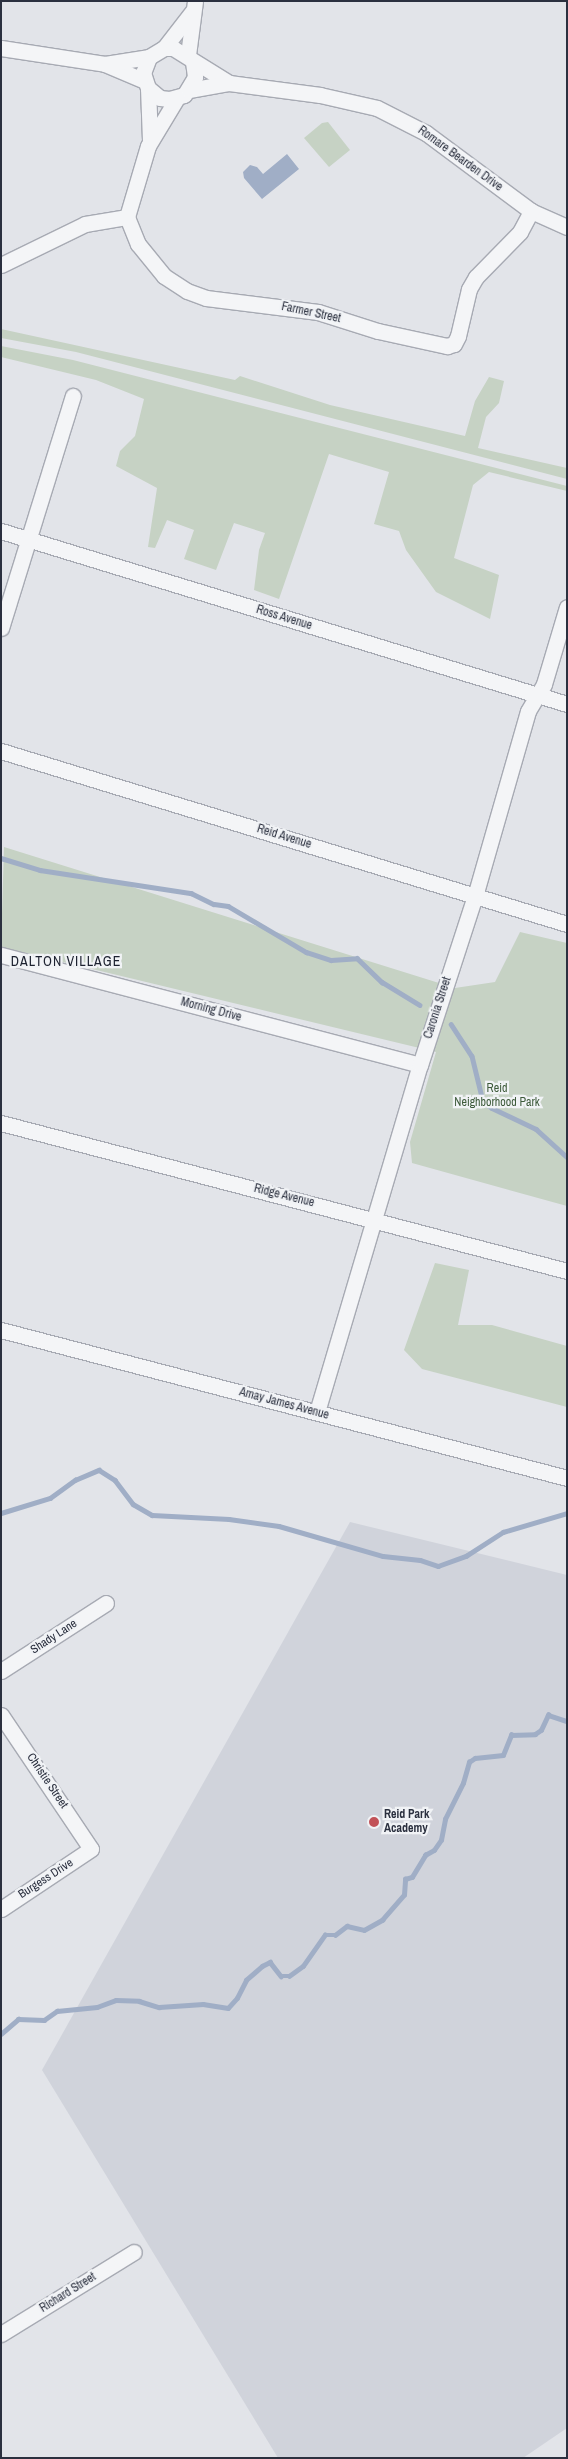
<!DOCTYPE html>
<style>
body{margin:0}
#map{position:relative;width:568px;height:2459px;overflow:hidden;background:#e2e4e9;font-family:"Archivo Narrow",sans-serif}
div>[style]{position:absolute}
.built>*{inset:0;background:#d0d3db}
.green>*{inset:0;background:#c6d2c4}
.water>*{inset:0;background:#a0aec6}
.stream>*{height:4.5px;margin:-2.25px;padding:0 2.25px;transform-origin:2.25px;border-radius:2.25px;background:#a0aec6}
.roads{filter:drop-shadow(1px 0 #a7aab3) drop-shadow(-1px 0 #a7aab3) drop-shadow(0 1px #a7aab3) drop-shadow(0 -1px #a7aab3)}
.minor>*{height:15px;margin:-7.5px;padding:0 7.5px;transform-origin:7.5px;border-radius:7.5px;background:#f4f5f7}
.dots>*{width:14px;height:14px;translate:-50% -50%;box-sizing:border-box;border:2px solid #f1f3f6;border-radius:50%}
span{translate:-50% -50%;white-space:nowrap;text-align:center;line-height:1.15;-webkit-text-stroke:4.5px #f1f3f6;paint-order:stroke}
.street-label{font-size:12px;color:#2b303f}
.park-label{font-size:12px;color:#3d5a3a}
.poi-label{font-size:12px;color:#2b303f;font-weight:700}
.left{translate:0 -50%;text-align:left}
.neighbourhood-label{font-size:14px;color:#1d2230;letter-spacing:1px}
.frame{position:absolute;inset:0;border:2px solid #2b303f;pointer-events:none}
</style>
<div id="map">
<div class="built">
<div style="clip-path:polygon(350px 1522px,567px 1575px,567px 2428px,523px 2458px,278px 2458px,42px 2070px)"></div>
</div>
<div class="green">
<div style="clip-path:polygon(328px 122px,350px 150px,329px 167px,304px 138px,322px 123px)"></div>
<div style="clip-path:polygon(1px 329px,235px 380px,240px 376px,330px 405px,465px 436px,475px 401px,489px 377px,504px 381px,499px 403px,486px 417px,478px 448px,567px 468px,567px 479px,76px 352px,1px 338px)"></div>
<div style="clip-path:polygon(1px 346px,73px 360px,567px 486px,567px 491px,489px 472px,473px 485px,454px 558px,499px 575px,490px 619px,436px 592px,406px 550px,399px 531px,374px 524px,389px 472px,329px 454px,279px 599px,254px 590px,259px 550px,265px 533px,234px 523px,216px 570px,184px 559px,194px 530px,167px 520px,155px 548px,148px 547px,157px 488px,116px 466px,120px 451px,135px 436px,144px 399px,96px 380px,1px 357px)"></div>
<div style="clip-path:polygon(4px 847px,455px 988px,495px 982px,520px 932px,567px 943px,567px 1206px,412px 1163px,410px 1142px,436px 1052px,1px 947px)"></div>
<div style="clip-path:polygon(435px 1263px,469px 1270px,458px 1325px,492px 1325px,567px 1346px,567px 1407px,422px 1369px,404px 1350px)"></div>
</div>
<div class="water">
<div style="clip-path:polygon(287px 154px,299px 169px,262px 199px,244px 178px,243px 172px,250px 165px,257px 167px,263px 174px)"></div>
</div>
<div class="stream">
<div style="left:1px;top:858px;width:41px;rotate:17.1deg"></div>
<div style="left:40px;top:870px;width:153px;rotate:8.7deg"></div>
<div style="left:191px;top:893px;width:25px;rotate:26deg"></div>
<div style="left:214px;top:904px;width:14px;rotate:8deg"></div>
<div style="left:228px;top:906px;width:91px;rotate:30.5deg"></div>
<div style="left:306px;top:952px;width:26px;rotate:18deg"></div>
<div style="left:331px;top:960px;width:26px;rotate:-4deg"></div>
<div style="left:357px;top:958px;width:35px;rotate:44deg"></div>
<div style="left:382px;top:982px;width:44px;rotate:31.2deg"></div>
<div style="left:451px;top:1024px;width:38px;rotate:57deg"></div>
<div style="left:472px;top:1056px;width:46px;rotate:76.3deg"></div>
<div style="left:483px;top:1101px;width:11px;rotate:38deg"></div>
<div style="left:492px;top:1108px;width:49px;rotate:25.5deg"></div>
<div style="left:536px;top:1129px;width:42px;rotate:42.1deg"></div>
<div style="left:1px;top:1513px;width:51px;rotate:-17deg"></div>
<div style="left:50px;top:1498px;width:31px;rotate:-36deg"></div>
<div style="left:75px;top:1480px;width:26px;rotate:-23deg"></div>
<div style="left:99px;top:1470px;width:19px;rotate:32deg"></div>
<div style="left:115px;top:1480px;width:30px;rotate:53deg"></div>
<div style="left:133px;top:1504px;width:22px;rotate:30deg"></div>
<div style="left:152px;top:1515px;width:77px;rotate:3deg"></div>
<div style="left:229px;top:1519px;width:50px;rotate:8deg"></div>
<div style="left:279px;top:1526px;width:108px;rotate:16.1deg"></div>
<div style="left:383px;top:1556px;width:37px;rotate:6deg"></div>
<div style="left:420px;top:1560px;width:19px;rotate:18deg"></div>
<div style="left:438px;top:1566px;width:30px;rotate:-20deg"></div>
<div style="left:466px;top:1556px;width:44px;rotate:-33deg"></div>
<div style="left:503px;top:1532px;width:67px;rotate:-16.5deg"></div>
<div style="left:1px;top:2034px;width:23px;rotate:-41deg"></div>
<div style="left:18px;top:2019px;width:26px;rotate:2deg"></div>
<div style="left:44px;top:2020px;width:16px;rotate:-35deg"></div>
<div style="left:57px;top:2011px;width:40px;rotate:-5.7deg"></div>
<div style="left:97px;top:2007px;width:20px;rotate:-20deg"></div>
<div style="left:116px;top:2000px;width:23px;rotate:2deg"></div>
<div style="left:139px;top:2001px;width:21px;rotate:17deg"></div>
<div style="left:159px;top:2007px;width:44px;rotate:-3.9deg"></div>
<div style="left:203px;top:2004px;width:25px;rotate:9deg"></div>
<div style="left:228px;top:2008px;width:13px;rotate:-48deg"></div>
<div style="left:237px;top:1998px;width:20px;rotate:-63deg"></div>
<div style="left:246px;top:1980px;width:21px;rotate:-41deg"></div>
<div style="left:262px;top:1966px;width:9px;rotate:-27deg"></div>
<div style="left:270px;top:1962px;width:18px;rotate:52deg"></div>
<div style="left:281px;top:1976px;width:8px"></div>
<div style="left:289px;top:1976px;width:17px;rotate:-36deg"></div>
<div style="left:303px;top:1966px;width:38px;rotate:-55deg"></div>
<div style="left:325px;top:1935px;width:10px"></div>
<div style="left:335px;top:1935px;width:15px;rotate:-37deg"></div>
<div style="left:347px;top:1926px;width:17px;rotate:13deg"></div>
<div style="left:364px;top:1930px;width:21px;rotate:-29deg"></div>
<div style="left:382px;top:1920px;width:33px;rotate:-49deg"></div>
<div style="left:404px;top:1895px;width:16px;rotate:-86deg"></div>
<div style="left:405px;top:1879px;width:7px;rotate:-16deg"></div>
<div style="left:412px;top:1877px;width:26px;rotate:-59deg"></div>
<div style="left:425px;top:1855px;width:10px;rotate:-29deg"></div>
<div style="left:434px;top:1850px;width:12px;rotate:-55deg"></div>
<div style="left:441px;top:1840px;width:21px;rotate:-79deg"></div>
<div style="left:445px;top:1819px;width:40px;rotate:-63.4deg"></div>
<div style="left:463px;top:1783px;width:22px;rotate:-74deg"></div>
<div style="left:469px;top:1762px;width:7px;rotate:-34deg"></div>
<div style="left:475px;top:1758px;width:28px;rotate:-6deg"></div>
<div style="left:503px;top:1755px;width:22px;rotate:-68deg"></div>
<div style="left:511px;top:1735px;width:24px;rotate:-2deg"></div>
<div style="left:535px;top:1734px;width:7px;rotate:-34deg"></div>
<div style="left:541px;top:1730px;width:17px;rotate:-65deg"></div>
<div style="left:548px;top:1715px;width:20px;rotate:18deg"></div>
</div>
<div class="roads">
<div class="minor">
<div style="left:1px;top:48px;width:105px;rotate:8.7deg"></div>
<div style="left:105px;top:64px;width:43px;rotate:23deg"></div>
<div style="left:164px;top:48px;width:46px;rotate:-52.1deg"></div>
<div style="left:188px;top:55px;width:54px;rotate:-82.6deg"></div>
<div style="left:193px;top:62px;width:15px;rotate:82deg"></div>
<div style="left:195px;top:77px;width:21px;rotate:121deg"></div>
<div style="left:184px;top:95px;width:16px;rotate:165deg"></div>
<div style="left:169px;top:99px;width:9px;rotate:-174deg"></div>
<div style="left:160px;top:98px;width:16px;rotate:-140deg"></div>
<div style="left:148px;top:88px;width:16px;rotate:-108deg"></div>
<div style="left:143px;top:73px;width:17px;rotate:-69deg"></div>
<div style="left:149px;top:57px;width:17px;rotate:-31deg"></div>
<div style="left:164px;top:48px;width:9px"></div>
<div style="left:173px;top:48px;width:66px;rotate:32deg"></div>
<div style="left:229px;top:83px;width:92px;rotate:7.5deg"></div>
<div style="left:320px;top:95px;width:58px;rotate:12.8deg"></div>
<div style="left:377px;top:108px;width:55px;rotate:27deg"></div>
<div style="left:426px;top:133px;width:131px;rotate:36.6deg"></div>
<div style="left:531px;top:211px;width:39px;rotate:24deg"></div>
<div style="left:105px;top:64px;width:45px;rotate:-9deg"></div>
<div style="left:148px;top:88px;width:52px;rotate:87.8deg"></div>
<div style="left:189px;top:90px;width:41px;rotate:-9.9deg"></div>
<div style="left:177px;top:98px;width:56px;rotate:121.1deg"></div>
<div style="left:148px;top:146px;width:74px;rotate:106.5deg"></div>
<div style="left:127px;top:217px;width:29px;rotate:68deg"></div>
<div style="left:138px;top:244px;width:41px;rotate:50.9deg"></div>
<div style="left:164px;top:276px;width:27px;rotate:33deg"></div>
<div style="left:187px;top:291px;width:20px;rotate:20deg"></div>
<div style="left:206px;top:298px;width:113px;rotate:7.1deg"></div>
<div style="left:318px;top:312px;width:63px;rotate:17.6deg"></div>
<div style="left:378px;top:331px;width:71px;rotate:12.3deg"></div>
<div style="left:447px;top:346px;width:7px;rotate:-16deg"></div>
<div style="left:454px;top:344px;width:9px;rotate:-63deg"></div>
<div style="left:458px;top:336px;width:48px;rotate:-76.8deg"></div>
<div style="left:469px;top:289px;width:14px;rotate:-60deg"></div>
<div style="left:476px;top:277px;width:63px;rotate:-45.6deg"></div>
<div style="left:520px;top:232px;width:24px;rotate:-62deg"></div>
<div style="left:1px;top:265px;width:93px;rotate:-26deg"></div>
<div style="left:85px;top:224px;width:43px;rotate:-9.5deg"></div>
<div style="left:1px;top:531px;width:592px;rotate:17deg"></div>
<div style="left:1px;top:628px;width:243px;rotate:-72.8deg"></div>
<div style="left:1px;top:751px;width:592px;rotate:17deg"></div>
<div style="left:1px;top:955px;width:433px;rotate:14.7deg"></div>
<div style="left:1px;top:1123px;width:585px;rotate:14.65deg"></div>
<div style="left:1px;top:1330px;width:585px;rotate:14.65deg"></div>
<div style="left:317px;top:1412px;width:362px;rotate:-73.5deg"></div>
<div style="left:420px;top:1065px;width:178px;rotate:-72deg"></div>
<div style="left:475px;top:896px;width:192px;rotate:-74deg"></div>
<div style="left:528px;top:711px;width:31px;rotate:-59deg"></div>
<div style="left:544px;top:684px;width:80px;rotate:-73.4deg"></div>
<div style="left:1px;top:1671px;width:125px;rotate:-32.9deg"></div>
<div style="left:1px;top:1715px;width:161px;rotate:56.1deg"></div>
<div style="left:91px;top:1849px;width:108px;rotate:146.3deg"></div>
<div style="left:1px;top:2334px;width:156px;rotate:-31.7deg"></div>
</div>
</div>
<div class="dots">
<div style="left:374px;top:1822px;background:#c25258"></div>
</div>
<div class="street-label">
<span style="left:460px;top:159px;rotate:36deg">Romare Bearden Drive</span>
<span style="left:311px;top:313px;rotate:12deg">Farmer Street</span>
<span style="left:284px;top:618px;rotate:17deg">Ross Avenue</span>
<span style="left:284px;top:837px;rotate:17deg">Reid Avenue</span>
<span style="left:438px;top:1008px;rotate:-72deg">Caronia Street</span>
<span style="left:211px;top:1010px;rotate:15deg">Morning Drive</span>
<span style="left:284px;top:1196px;rotate:14deg">Ridge Avenue</span>
<span style="left:284px;top:1404px;rotate:15deg">Amay James Avenue</span>
<span style="left:54px;top:1637px;rotate:-33deg">Shady Lane</span>
<span style="left:47px;top:1781px;rotate:56deg">Christie Street</span>
<span style="left:46px;top:1879px;rotate:-33deg">Burgess Drive</span>
<span style="left:68px;top:2293px;rotate:-32deg">Richard Street</span>
</div>
<div class="park-label">
<span style="left:497px;top:1096px">Reid<br>Neighborhood Park</span>
</div>
<div class="poi-label">
<span class="left" style="left:384px;top:1822px">Reid Park<br>Academy</span>
</div>
<div class="neighbourhood-label">
<span style="left:66px;top:961px">DALTON VILLAGE</span>
</div>
<div class="frame"></div>
</div>
